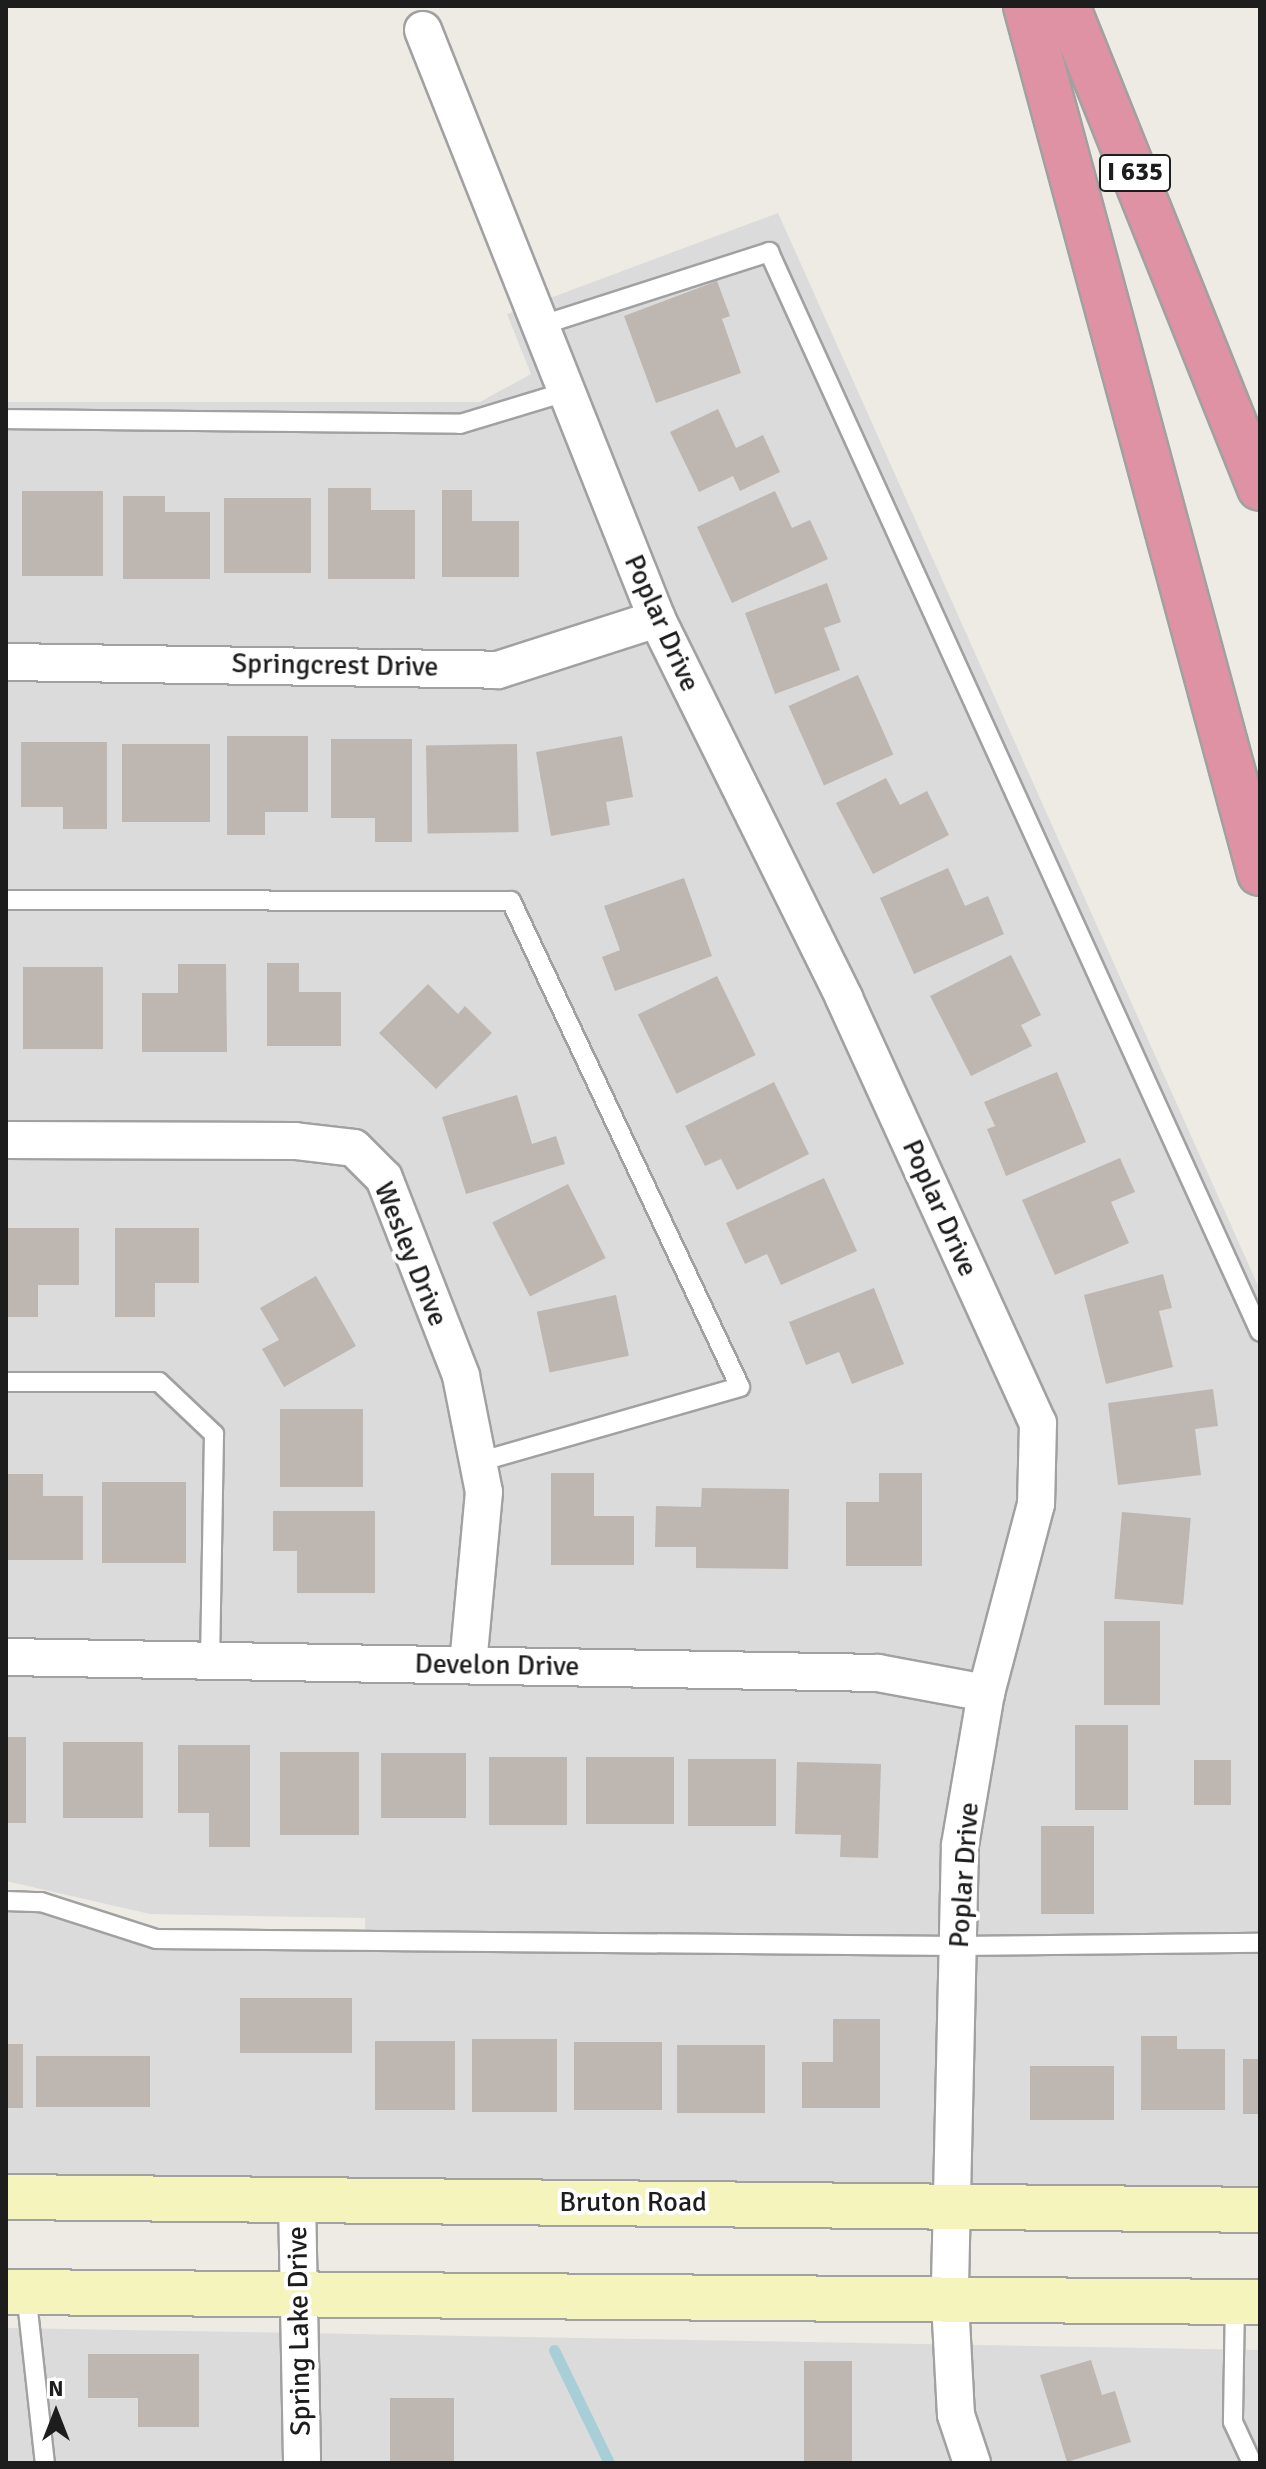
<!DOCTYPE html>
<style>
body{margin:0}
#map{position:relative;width:1266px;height:2469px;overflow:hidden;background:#eeeae4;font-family:Signika,sans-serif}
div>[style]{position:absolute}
.residential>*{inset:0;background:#dbdbdb;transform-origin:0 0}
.stream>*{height:11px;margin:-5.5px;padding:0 5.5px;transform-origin:5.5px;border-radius:5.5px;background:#a8cfd8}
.building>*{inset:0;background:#beb6b1;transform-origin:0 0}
.roads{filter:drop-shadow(2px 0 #a1a1a1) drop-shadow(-2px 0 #a1a1a1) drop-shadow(0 2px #a1a1a1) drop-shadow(0 -2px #a1a1a1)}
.service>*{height:18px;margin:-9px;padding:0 9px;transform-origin:9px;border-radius:9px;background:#fff}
.minor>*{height:36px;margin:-18px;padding:0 18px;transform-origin:18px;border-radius:18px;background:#fff}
.secondary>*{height:44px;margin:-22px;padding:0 22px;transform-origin:22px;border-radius:22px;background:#f4f4bc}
.motorway>*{height:44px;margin:-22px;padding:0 22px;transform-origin:22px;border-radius:22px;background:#df92a4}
span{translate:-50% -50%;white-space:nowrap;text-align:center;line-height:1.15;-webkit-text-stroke:8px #fff;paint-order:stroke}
.shield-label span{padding:2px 6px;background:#fff;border:2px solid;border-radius:6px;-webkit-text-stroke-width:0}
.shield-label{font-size:26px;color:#1d1d1d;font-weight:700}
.street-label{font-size:28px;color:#1d1d1d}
.frame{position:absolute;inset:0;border:8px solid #1d1d1d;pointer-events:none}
.north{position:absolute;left:16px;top:2373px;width:80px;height:80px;-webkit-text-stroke:6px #fff;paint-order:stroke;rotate:0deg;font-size:22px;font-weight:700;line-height:32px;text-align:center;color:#1d1d1d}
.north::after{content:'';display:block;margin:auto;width:28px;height:36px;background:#1d1d1d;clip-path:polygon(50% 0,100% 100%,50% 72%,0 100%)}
</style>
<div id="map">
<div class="residential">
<div style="clip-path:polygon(778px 213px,1260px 1290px,1260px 2187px,6px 2179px,6px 1911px,38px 1911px,158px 1947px,366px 1948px,365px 1918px,150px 1914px,6px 1881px,6px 402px,480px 402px,531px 374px,507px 314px)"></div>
<div style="left:6px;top:2328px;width:1254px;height:135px;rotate:1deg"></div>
</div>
<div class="stream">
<div style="left:554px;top:2350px;width:126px;rotate:64deg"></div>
</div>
<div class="building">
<div style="clip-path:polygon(717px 281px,730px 316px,722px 319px,741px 373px,656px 403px,624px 316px)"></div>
<div style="clip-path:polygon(718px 409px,736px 448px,763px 435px,780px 472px,740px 491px,733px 476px,699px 492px,670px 432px)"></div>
<div style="clip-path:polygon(328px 488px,371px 488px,371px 510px,415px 510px,415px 579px,328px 579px)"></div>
<div style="clip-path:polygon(442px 490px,472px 490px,472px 521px,519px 521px,519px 577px,442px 577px)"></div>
<div style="left:22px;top:491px;width:81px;height:85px"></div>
<div style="clip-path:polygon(775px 491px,792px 528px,810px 520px,828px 559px,732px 603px,697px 527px)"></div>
<div style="clip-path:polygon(123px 496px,165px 496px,165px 512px,210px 512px,210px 579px,123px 579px)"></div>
<div style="left:224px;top:498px;width:87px;height:75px"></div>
<div style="clip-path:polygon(827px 583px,841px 622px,824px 628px,840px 670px,775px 694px,745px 613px)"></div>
<div style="left:858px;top:675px;width:87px;height:76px;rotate:66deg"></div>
<div style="clip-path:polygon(227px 736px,308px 736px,308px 812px,265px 812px,265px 835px,227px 835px)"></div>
<div style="clip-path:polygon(622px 736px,633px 797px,606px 802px,610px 825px,551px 836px,536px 752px)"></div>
<div style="clip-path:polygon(331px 739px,412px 739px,412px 842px,375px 842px,375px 818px,331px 818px)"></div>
<div style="clip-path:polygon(21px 742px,107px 742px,107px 829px,63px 829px,63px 807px,21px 807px)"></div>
<div style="left:122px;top:744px;width:88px;height:78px"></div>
<div style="left:517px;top:744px;width:88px;height:91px;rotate:89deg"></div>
<div style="clip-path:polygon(886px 778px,900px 805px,927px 791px,949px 835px,873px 874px,836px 803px)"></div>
<div style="clip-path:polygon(948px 868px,965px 906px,988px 896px,1004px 934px,914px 974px,880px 898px)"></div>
<div style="clip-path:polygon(684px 878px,712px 956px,615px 991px,602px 957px,620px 950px,604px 906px)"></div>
<div style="clip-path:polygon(1011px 955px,1041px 1015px,1021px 1025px,1032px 1046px,971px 1076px,930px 996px)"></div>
<div style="clip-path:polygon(267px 963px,299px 963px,299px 992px,341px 992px,341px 1046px,267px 1046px)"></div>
<div style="clip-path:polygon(178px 964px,226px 964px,227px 1052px,142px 1052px,142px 993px,178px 993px)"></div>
<div style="left:23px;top:967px;width:80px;height:82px"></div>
<div style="left:717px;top:976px;width:88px;height:88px;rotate:64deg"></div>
<div style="clip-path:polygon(428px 984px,458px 1014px,465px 1006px,492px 1033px,436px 1089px,379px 1033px)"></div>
<div style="clip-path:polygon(1057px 1072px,1086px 1142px,1006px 1176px,987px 1129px,995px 1126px,984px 1102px)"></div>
<div style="clip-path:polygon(774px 1082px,809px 1154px,737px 1190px,721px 1159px,705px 1166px,685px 1126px)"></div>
<div style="clip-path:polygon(517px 1095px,532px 1144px,556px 1136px,565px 1164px,466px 1194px,442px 1117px)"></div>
<div style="clip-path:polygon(1120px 1158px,1135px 1192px,1111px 1202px,1129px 1243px,1055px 1275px,1022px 1200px)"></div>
<div style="clip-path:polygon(824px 1178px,857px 1251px,781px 1285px,767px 1254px,745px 1264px,726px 1223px)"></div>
<div style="left:568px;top:1184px;width:83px;height:85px;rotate:63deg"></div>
<div style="clip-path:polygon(6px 1228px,79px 1228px,79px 1285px,38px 1285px,38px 1317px,6px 1317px)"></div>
<div style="clip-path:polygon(115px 1228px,199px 1228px,199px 1283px,155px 1283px,155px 1317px,115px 1317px)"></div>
<div style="clip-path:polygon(1163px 1274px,1172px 1308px,1159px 1311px,1173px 1367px,1106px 1384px,1084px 1295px)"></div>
<div style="clip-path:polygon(316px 1276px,356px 1346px,284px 1387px,262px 1349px,279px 1340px,260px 1308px)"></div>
<div style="clip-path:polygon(874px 1288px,904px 1364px,852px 1384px,839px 1352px,806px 1365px,789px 1322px)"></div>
<div style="left:616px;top:1295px;width:62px;height:81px;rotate:78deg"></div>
<div style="clip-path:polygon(1213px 1389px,1218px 1426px,1195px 1429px,1201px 1475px,1118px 1485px,1108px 1403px)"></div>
<div style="left:280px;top:1409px;width:83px;height:78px"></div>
<div style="clip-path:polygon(551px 1473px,594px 1473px,594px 1516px,634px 1516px,634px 1565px,551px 1565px)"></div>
<div style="clip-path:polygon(879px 1473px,922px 1473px,922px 1566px,846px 1566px,846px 1502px,879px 1502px)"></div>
<div style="clip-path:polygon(6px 1474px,43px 1474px,43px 1496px,83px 1496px,83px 1560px,6px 1560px)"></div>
<div style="left:102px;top:1482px;width:84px;height:81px"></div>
<div style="clip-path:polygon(702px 1488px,789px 1489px,788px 1569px,696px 1568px,696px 1547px,655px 1547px,656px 1506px,701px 1507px)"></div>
<div style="clip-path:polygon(273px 1511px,375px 1511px,375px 1593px,297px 1593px,297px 1551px,273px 1551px)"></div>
<div style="left:1122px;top:1512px;width:69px;height:87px;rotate:5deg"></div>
<div style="left:1104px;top:1621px;width:56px;height:84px"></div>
<div style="left:1075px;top:1725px;width:53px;height:85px"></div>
<div style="left:6px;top:1737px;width:20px;height:86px"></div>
<div style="left:63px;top:1742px;width:80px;height:76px"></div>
<div style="clip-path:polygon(178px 1745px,250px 1745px,250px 1847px,209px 1847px,209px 1813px,178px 1813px)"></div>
<div style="left:280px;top:1752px;width:79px;height:83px"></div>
<div style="left:381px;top:1753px;width:85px;height:65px"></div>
<div style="left:489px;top:1757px;width:78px;height:68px"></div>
<div style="left:586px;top:1757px;width:88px;height:67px"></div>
<div style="left:688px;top:1759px;width:88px;height:67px"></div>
<div style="left:1231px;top:1760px;width:45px;height:37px;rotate:90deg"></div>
<div style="clip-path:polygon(797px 1762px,881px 1764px,878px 1858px,840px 1857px,841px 1835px,795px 1834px)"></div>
<div style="left:1041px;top:1826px;width:53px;height:88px"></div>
<div style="left:240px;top:1998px;width:112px;height:55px"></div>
<div style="clip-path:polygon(833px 2019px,880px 2019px,880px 2108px,802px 2108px,802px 2062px,833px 2062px)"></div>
<div style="clip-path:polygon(1141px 2036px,1177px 2036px,1177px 2049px,1225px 2049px,1225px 2110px,1141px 2110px)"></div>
<div style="left:472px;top:2039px;width:85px;height:73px"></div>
<div style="left:375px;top:2041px;width:80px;height:69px"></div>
<div style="left:574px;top:2042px;width:88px;height:68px"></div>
<div style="left:6px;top:2044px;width:17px;height:64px"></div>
<div style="left:677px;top:2045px;width:88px;height:68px"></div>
<div style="left:36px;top:2056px;width:114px;height:51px"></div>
<div style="left:1243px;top:2059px;width:17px;height:55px"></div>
<div style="left:1030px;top:2066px;width:84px;height:54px"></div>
<div style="clip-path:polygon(88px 2354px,199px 2354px,199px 2427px,138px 2427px,138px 2398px,88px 2398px)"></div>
<div style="clip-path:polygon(1091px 2360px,1102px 2395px,1115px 2391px,1131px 2442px,1067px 2462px,1040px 2375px)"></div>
<div style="left:804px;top:2361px;width:48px;height:102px"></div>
<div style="left:390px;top:2398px;width:64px;height:65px"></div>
</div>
<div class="roads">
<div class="service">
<div style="left:539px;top:326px;width:242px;rotate:-17.8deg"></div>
<div style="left:769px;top:252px;width:1186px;rotate:65.55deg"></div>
<div style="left:6px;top:419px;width:454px;rotate:0.6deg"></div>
<div style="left:460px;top:424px;width:110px;rotate:-16.9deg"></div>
<div style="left:6px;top:900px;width:505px;rotate:0.11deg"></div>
<div style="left:511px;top:901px;width:537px;rotate:64.77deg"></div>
<div style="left:740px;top:1387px;width:273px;rotate:164deg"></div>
<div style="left:6px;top:1382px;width:153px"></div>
<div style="left:159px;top:1382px;width:76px;rotate:43.4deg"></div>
<div style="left:214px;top:1434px;width:226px;rotate:91deg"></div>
<div style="left:6px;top:1901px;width:35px;rotate:2deg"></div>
<div style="left:41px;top:1902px;width:121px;rotate:17.8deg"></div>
<div style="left:156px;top:1939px;width:802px;rotate:0.5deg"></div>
<div style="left:958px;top:1946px;width:302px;rotate:-0.6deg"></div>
<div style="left:26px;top:2292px;width:172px;rotate:83.7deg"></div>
<div style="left:1235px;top:2302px;width:120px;rotate:91deg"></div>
<div style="left:1233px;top:2422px;width:45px;rotate:65.1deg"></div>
</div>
<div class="minor">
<div style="left:423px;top:30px;width:634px;rotate:68.33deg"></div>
<div style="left:657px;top:619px;width:423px;rotate:63.7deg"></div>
<div style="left:844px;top:998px;width:467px;rotate:65.5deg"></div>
<div style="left:1038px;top:1423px;width:81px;rotate:91.4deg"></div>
<div style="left:1036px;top:1504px;width:196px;rotate:104.8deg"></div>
<div style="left:986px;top:1693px;width:154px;rotate:99.7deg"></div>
<div style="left:960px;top:1845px;width:456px;rotate:91.3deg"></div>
<div style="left:950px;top:2301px;width:114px;rotate:87deg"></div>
<div style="left:956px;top:2415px;width:51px;rotate:71.6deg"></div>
<div style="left:6px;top:662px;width:492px;rotate:0.9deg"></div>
<div style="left:498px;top:670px;width:167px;rotate:-17.8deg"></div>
<div style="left:6px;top:1140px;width:289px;rotate:0.2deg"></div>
<div style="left:295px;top:1141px;width:59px;rotate:6.8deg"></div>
<div style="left:354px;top:1148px;width:42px;rotate:45deg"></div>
<div style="left:384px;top:1178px;width:212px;rotate:68.7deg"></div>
<div style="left:461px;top:1376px;width:118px;rotate:78.8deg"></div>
<div style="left:484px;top:1492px;width:173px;rotate:95.3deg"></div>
<div style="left:6px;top:1657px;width:872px;rotate:1.05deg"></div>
<div style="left:878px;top:1673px;width:110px;rotate:10.5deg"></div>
<div style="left:297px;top:2199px;width:264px;rotate:88.9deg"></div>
</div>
<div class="secondary">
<div style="left:6px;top:2197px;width:1254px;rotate:0.59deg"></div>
<div style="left:6px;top:2292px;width:1254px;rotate:0.46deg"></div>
</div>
<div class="motorway">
<div style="left:1026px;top:6px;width:898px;rotate:74.9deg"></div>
<div style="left:1067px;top:6px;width:519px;rotate:68.18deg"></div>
</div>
</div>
<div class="shield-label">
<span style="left:1135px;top:173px">I 635</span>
</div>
<div class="street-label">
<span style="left:662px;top:623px;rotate:66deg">Poplar Drive</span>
<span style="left:335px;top:665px;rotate:1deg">Springcrest Drive</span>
<span style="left:940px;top:1208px;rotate:66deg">Poplar Drive</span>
<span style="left:411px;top:1254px;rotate:68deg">Wesley Drive</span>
<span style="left:497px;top:1665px;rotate:1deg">Develon Drive</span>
<span style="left:964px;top:1875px;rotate:-86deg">Poplar Drive</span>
<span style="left:633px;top:2202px">Bruton Road</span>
<span style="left:299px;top:2331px;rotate:-91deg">Spring Lake Drive</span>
</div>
<div class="frame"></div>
<div class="north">N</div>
</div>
